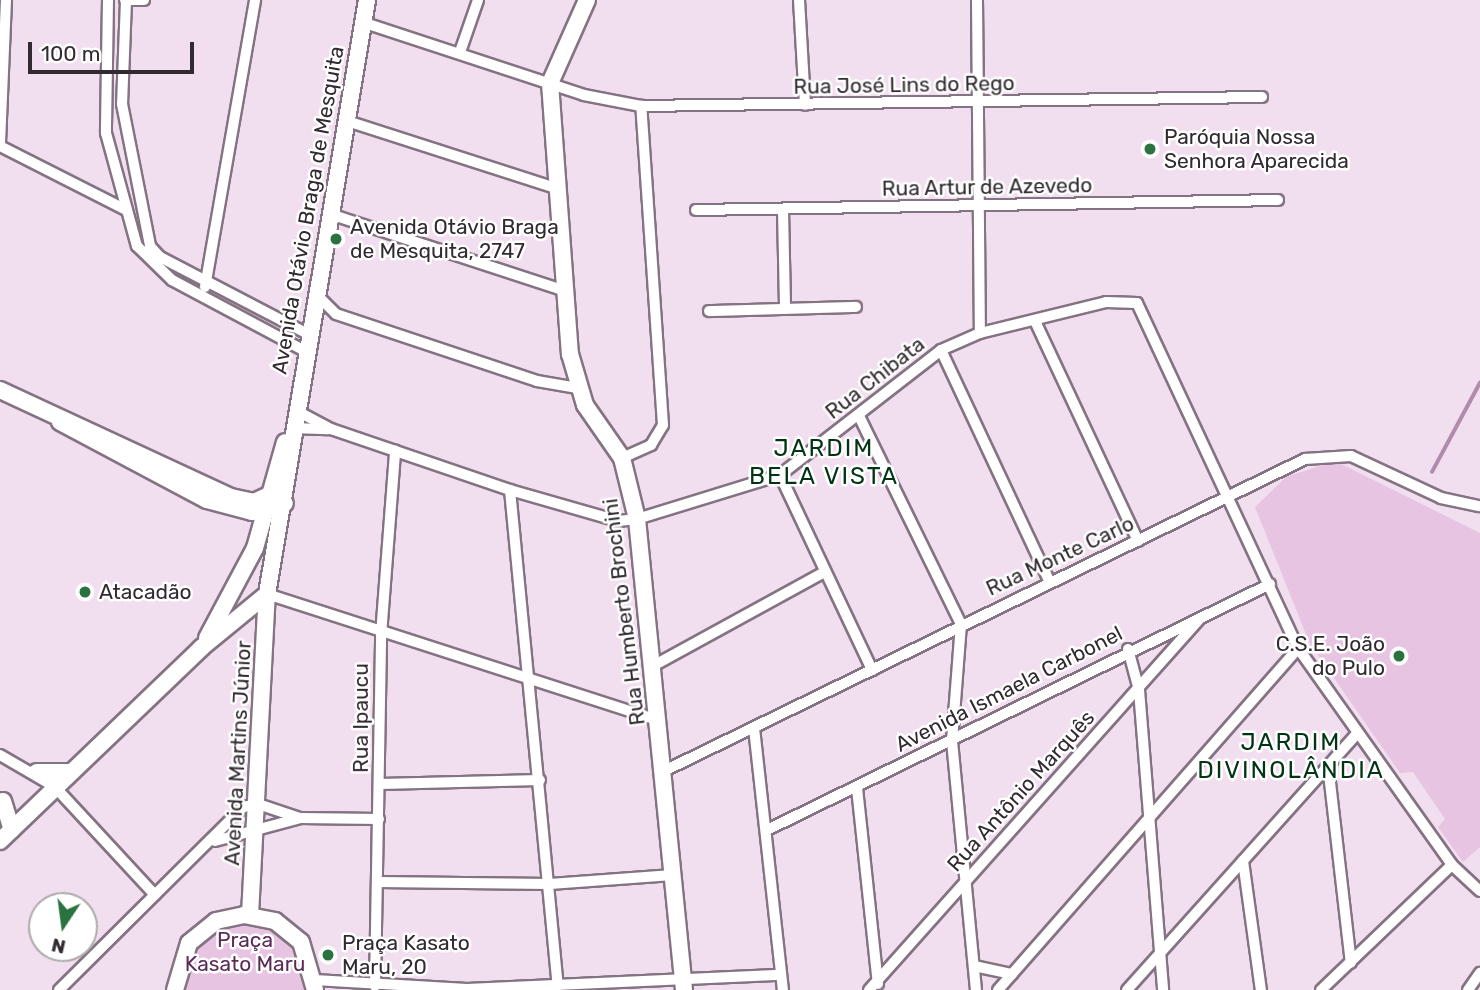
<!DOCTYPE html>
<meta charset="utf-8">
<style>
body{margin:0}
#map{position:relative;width:1480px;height:990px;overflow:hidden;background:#f1deee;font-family:Rubik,sans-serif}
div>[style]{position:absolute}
.green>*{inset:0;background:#e7c5e2}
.stream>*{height:3.5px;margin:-1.75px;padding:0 1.75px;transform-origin:1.75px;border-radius:1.75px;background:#b18bad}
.roads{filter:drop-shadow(2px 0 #847382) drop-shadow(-2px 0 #847382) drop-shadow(0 2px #847382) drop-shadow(0 -2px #847382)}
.street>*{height:10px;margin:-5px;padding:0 5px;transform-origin:5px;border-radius:5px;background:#fff}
.secondary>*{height:16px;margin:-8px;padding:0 8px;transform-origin:8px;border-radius:8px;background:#fff}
.dots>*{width:19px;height:19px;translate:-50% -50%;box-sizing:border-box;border:4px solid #fff;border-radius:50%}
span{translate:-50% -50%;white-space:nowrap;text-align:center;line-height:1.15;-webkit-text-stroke:5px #fff;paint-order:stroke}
.street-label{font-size:21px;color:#312a30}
.poi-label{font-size:21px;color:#312a30}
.left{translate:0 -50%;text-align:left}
.right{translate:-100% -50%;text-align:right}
.park-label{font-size:21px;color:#5b2b58}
.quarter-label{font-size:24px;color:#003413;letter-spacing:2px}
.north{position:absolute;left:28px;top:892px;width:70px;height:70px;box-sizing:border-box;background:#fff;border:2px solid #adaaac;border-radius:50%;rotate:193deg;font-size:19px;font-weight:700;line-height:28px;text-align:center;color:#312a30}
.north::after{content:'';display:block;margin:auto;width:24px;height:32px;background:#2a723f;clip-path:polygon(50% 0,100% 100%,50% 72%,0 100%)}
.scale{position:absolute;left:28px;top:42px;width:166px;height:32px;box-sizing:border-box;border:4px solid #312a30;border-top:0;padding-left:9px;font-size:21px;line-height:24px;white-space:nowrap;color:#312a30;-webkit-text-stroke:5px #fff;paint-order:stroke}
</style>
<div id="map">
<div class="green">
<div style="clip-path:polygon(1335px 461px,1480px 533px,1480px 847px,1463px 862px,1438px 827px,1445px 819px,1413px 772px,1400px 773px,1309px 642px,1255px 507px,1286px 477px)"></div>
<div style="clip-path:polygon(224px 920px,289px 930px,315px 990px,175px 990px,178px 963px)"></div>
</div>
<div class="stream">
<div style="left:1432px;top:472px;width:101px;rotate:-61.7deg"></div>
</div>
<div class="roads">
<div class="street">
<div style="left:6px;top:0;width:146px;rotate:92.4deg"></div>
<div style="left:0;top:146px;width:141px;rotate:26.9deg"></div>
<div style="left:108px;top:0;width:133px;rotate:90.9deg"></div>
<div style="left:106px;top:133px;width:117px;rotate:74.7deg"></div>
<div style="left:137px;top:246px;width:49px;rotate:44.2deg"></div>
<div style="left:172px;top:280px;width:151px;rotate:28.1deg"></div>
<div style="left:125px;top:0;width:19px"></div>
<div style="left:799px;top:0;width:105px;rotate:86.7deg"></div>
<div style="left:977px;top:0;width:333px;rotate:89.5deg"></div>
<div style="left:126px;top:1px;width:103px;rotate:92.2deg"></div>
<div style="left:122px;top:104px;width:145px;rotate:78.8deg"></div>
<div style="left:150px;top:246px;width:15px;rotate:48deg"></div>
<div style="left:160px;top:257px;width:167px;rotate:27.5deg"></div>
<div style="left:362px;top:22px;width:234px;rotate:18.2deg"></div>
<div style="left:584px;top:95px;width:58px;rotate:10.9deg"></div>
<div style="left:641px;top:106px;width:621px;rotate:-0.83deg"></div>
<div style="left:460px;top:52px;width:55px;rotate:-70.9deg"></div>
<div style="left:344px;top:120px;width:223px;rotate:17.8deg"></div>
<div style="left:696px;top:210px;width:582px;rotate:-0.98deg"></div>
<div style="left:783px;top:210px;width:99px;rotate:88.8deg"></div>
<div style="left:330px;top:214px;width:247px;rotate:18.1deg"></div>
<div style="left:205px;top:287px;width:291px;rotate:-80.1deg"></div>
<div style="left:316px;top:294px;width:28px;rotate:45deg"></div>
<div style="left:336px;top:314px;width:212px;rotate:18.4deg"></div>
<div style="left:537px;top:381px;width:41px;rotate:9.9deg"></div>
<div style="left:709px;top:311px;width:147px;rotate:-1.6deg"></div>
<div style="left:1035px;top:321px;width:243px;rotate:64.9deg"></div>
<div style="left:941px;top:350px;width:257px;rotate:64.9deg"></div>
<div style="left:295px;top:410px;width:41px;rotate:27.8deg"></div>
<div style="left:331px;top:429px;width:189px;rotate:18.8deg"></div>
<div style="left:510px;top:490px;width:112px;rotate:16deg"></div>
<div style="left:618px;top:521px;width:19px;rotate:-6deg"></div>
<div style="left:637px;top:519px;width:150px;rotate:-17.1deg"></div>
<div style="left:780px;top:475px;width:204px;rotate:-37.8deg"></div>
<div style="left:941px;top:350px;width:43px;rotate:-23.6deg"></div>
<div style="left:980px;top:333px;width:130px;rotate:-13.8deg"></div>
<div style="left:1106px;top:302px;width:31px;rotate:2deg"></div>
<div style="left:1137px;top:303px;width:381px;rotate:65deg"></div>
<div style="left:1298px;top:648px;width:266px;rotate:54.6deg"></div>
<div style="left:1452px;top:865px;width:38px;rotate:43deg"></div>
<div style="left:859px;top:416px;width:232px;rotate:63.9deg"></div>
<div style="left:961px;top:624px;width:117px;rotate:94.4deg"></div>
<div style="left:952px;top:741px;width:250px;rotate:84.5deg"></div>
<div style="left:292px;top:428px;width:36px;rotate:2deg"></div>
<div style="left:622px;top:458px;width:32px;rotate:-24deg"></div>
<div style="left:651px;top:445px;width:23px;rotate:-59deg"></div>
<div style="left:663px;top:425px;width:320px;rotate:-93.9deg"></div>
<div style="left:780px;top:475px;width:216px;rotate:64.7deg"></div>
<div style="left:510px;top:490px;width:498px;rotate:84.5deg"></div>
<div style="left:267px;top:594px;width:411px;rotate:17.9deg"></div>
<div style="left:1128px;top:649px;width:42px;rotate:75deg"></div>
<div style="left:1139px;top:690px;width:301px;rotate:85.4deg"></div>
<div style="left:653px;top:666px;width:196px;rotate:-28.7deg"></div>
<div style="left:754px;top:728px;width:264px;rotate:83.7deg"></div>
<div style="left:0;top:755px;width:64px;rotate:30.2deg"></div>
<div style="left:55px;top:787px;width:147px;rotate:47.2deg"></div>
<div style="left:1328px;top:765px;width:199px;rotate:83.4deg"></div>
<div style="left:664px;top:771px;width:713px;rotate:-25.95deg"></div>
<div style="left:1305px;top:459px;width:46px;rotate:-3.7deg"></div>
<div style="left:1351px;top:456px;width:99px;rotate:25deg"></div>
<div style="left:1441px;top:498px;width:40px;rotate:12deg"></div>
<div style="left:380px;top:784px;width:160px;rotate:-1.4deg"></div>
<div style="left:857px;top:788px;width:197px;rotate:83.9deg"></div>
<div style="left:767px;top:830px;width:560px;rotate:-26.06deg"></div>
<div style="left:215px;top:841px;width:88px;rotate:-15.1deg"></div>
<div style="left:300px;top:818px;width:79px;rotate:0.7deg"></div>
<div style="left:1243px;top:861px;width:130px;rotate:82.1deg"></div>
<div style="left:378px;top:882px;width:172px;rotate:0.7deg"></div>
<div style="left:550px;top:884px;width:123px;rotate:-4.2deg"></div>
<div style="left:974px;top:966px;width:39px;rotate:12deg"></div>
<div style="left:315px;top:980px;width:152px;rotate:3.4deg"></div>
<div style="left:467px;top:989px;width:314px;rotate:-2.6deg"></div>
<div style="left:375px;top:986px;width:351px;rotate:-89deg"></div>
<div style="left:381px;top:635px;width:185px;rotate:-85.6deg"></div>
<div style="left:59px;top:990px;width:260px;rotate:-44.8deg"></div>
<div style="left:243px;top:807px;width:15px;rotate:-11deg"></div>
<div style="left:258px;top:804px;width:44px;rotate:18.4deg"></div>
<div style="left:869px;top:990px;width:496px;rotate:-48.3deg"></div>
<div style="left:998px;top:990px;width:455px;rotate:-48.7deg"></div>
<div style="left:1127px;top:990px;width:343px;rotate:-48.1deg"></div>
<div style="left:1321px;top:990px;width:181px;rotate:-43.7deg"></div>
<div style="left:1468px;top:990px;width:21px;rotate:-55deg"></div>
</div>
<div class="secondary">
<div style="left:587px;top:0;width:91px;rotate:114deg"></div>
<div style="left:550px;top:83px;width:272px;rotate:85.8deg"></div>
<div style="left:570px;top:354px;width:53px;rotate:73.6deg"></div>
<div style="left:585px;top:405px;width:65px;rotate:55.1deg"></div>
<div style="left:622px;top:458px;width:63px;rotate:76.2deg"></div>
<div style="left:637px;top:519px;width:473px;rotate:84.3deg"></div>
<div style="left:0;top:390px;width:255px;rotate:24.9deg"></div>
<div style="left:231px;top:497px;width:24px;rotate:12deg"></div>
<div style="left:254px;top:502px;width:21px;rotate:-25deg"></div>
<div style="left:60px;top:422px;width:166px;rotate:28deg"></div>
<div style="left:207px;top:500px;width:47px;rotate:14.9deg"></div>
<div style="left:252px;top:512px;width:34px;rotate:-15deg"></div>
<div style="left:207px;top:638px;width:102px;rotate:-61.9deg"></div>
<div style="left:255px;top:548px;width:110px;rotate:-74.2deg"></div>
<div style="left:37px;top:772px;width:34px"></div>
<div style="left:3px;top:801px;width:30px;rotate:73deg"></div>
<div style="left:0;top:841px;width:279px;rotate:-43.8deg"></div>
<div style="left:201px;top:648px;width:85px;rotate:-39.3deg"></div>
<div style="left:250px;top:915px;width:321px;rotate:-87deg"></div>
<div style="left:267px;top:594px;width:602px;rotate:-80.44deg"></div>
<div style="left:175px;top:990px;width:49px;rotate:-73.4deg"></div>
<div style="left:189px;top:943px;width:35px;rotate:-39deg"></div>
<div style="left:216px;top:921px;width:29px;rotate:-12deg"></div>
<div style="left:244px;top:915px;width:32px;rotate:11deg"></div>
<div style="left:275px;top:921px;width:33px;rotate:39deg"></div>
<div style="left:301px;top:942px;width:50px;rotate:73.7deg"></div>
</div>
</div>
<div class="dots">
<div style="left:1150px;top:149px;background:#2a723f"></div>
<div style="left:336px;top:239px;background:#2a723f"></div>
<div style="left:85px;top:592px;background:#2a723f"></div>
<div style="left:1399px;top:656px;background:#2a723f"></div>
<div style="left:328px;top:955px;background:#2a723f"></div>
</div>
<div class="street-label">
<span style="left:904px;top:85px;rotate:-1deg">Rua José Lins do Rego</span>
<span style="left:987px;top:187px;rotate:-1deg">Rua Artur de Azevedo</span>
<span style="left:308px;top:210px;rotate:-80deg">Avenida Otávio Braga de Mesquita</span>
<span style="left:875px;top:378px;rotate:-38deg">Rua Chibata</span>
<span style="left:1060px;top:556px;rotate:-25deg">Rua Monte Carlo</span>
<span style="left:624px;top:612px;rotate:-97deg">Rua Humberto Brochini</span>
<span style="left:1009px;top:689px;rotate:-27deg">Avenida Ismaela Carbonel</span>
<span style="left:361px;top:718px;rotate:-90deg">Rua Ipaucu</span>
<span style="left:238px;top:753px;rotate:-87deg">Avenida Martins Júnior</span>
<span style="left:1021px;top:791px;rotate:-48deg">Rua Antônio Marquês</span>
</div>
<div class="poi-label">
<span class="left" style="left:1164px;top:149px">Paróquia Nossa<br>Senhora Aparecida</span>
<span class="left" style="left:350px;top:239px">Avenida Otávio Braga<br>de Mesquita, 2747</span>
<span class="left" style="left:99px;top:592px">Atacadão</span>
<span class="right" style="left:1385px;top:656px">C.S.E. João<br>do Pulo</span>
<span class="left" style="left:342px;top:955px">Praça Kasato<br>Maru, 20</span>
</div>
<div class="park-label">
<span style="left:245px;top:952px">Praça<br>Kasato Maru</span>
</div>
<div class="quarter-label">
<span style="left:824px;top:463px">JARDIM<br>BELA VISTA</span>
<span style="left:1291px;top:757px">JARDIM<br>DIVINOLÂNDIA</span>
</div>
<div class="north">N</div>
<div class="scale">100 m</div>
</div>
